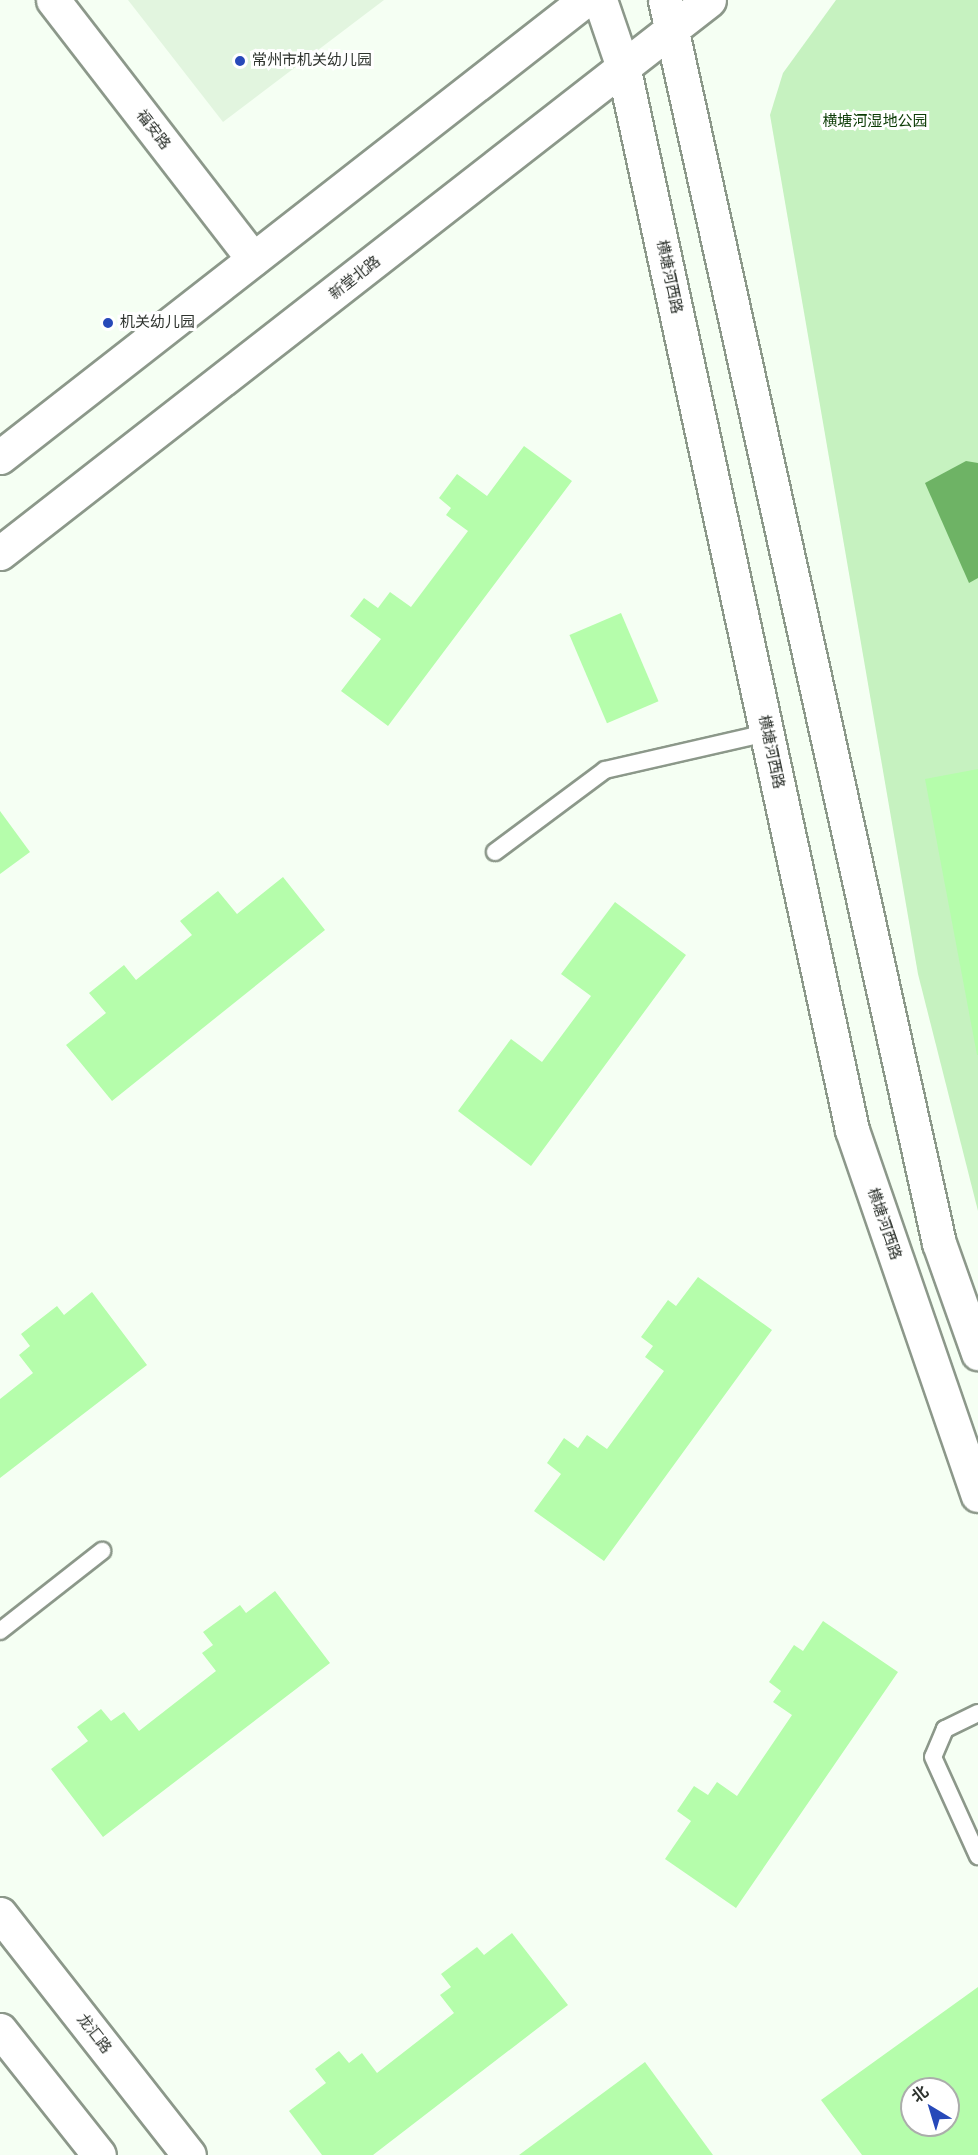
<!DOCTYPE html>
<meta charset="utf-8">
<style>
body{margin:0}
#map{position:relative;width:978px;height:2155px;overflow:hidden;background:#f5fff3;font-family:Signika,"Noto Sans SC",sans-serif}
div>[style]{position:absolute}
.built>*{inset:0;background:#e2f5df}
.green>*{inset:0;background:#c6f2c0}
.water>*{inset:0;background:#6eb365}
.building>*{inset:0;background:#b5fdab;transform-origin:0 0}
.roads{filter:drop-shadow(2px 0 #8c988a) drop-shadow(-2px 0 #8c988a) drop-shadow(0 2px #8c988a) drop-shadow(0 -2px #8c988a)}
.service>*{height:16px;margin:-8px;padding:0 8px;transform-origin:8px;border-radius:8px;background:#fff}
.minor>*{height:33px;margin:-16.5px;padding:0 16.5px;transform-origin:16.5px;border-radius:16.5px;background:#fff}
.tertiary>*{height:33px;margin:-16.5px;padding:0 16.5px;transform-origin:16.5px;border-radius:16.5px;background:#fff}
.primary>*{height:33px;margin:-16.5px;padding:0 16.5px;transform-origin:16.5px;border-radius:16.5px;background:#fff}
.dots>*{width:16px;height:16px;translate:-50% -50%;box-sizing:border-box;border:3px solid #fff;border-radius:50%}
span{translate:-50% -50%;white-space:nowrap;text-align:center;line-height:1.15;-webkit-text-stroke:6px #fff;paint-order:stroke}
.poi-label{font-size:15px;color:#2e332e}
.left{translate:0 -50%;text-align:left}
.park-label{font-size:15px;color:#0b3b05}
.street-label{font-size:15px;color:#2e332e}
.north{position:absolute;left:900px;top:2077px;width:60px;height:60px;box-sizing:border-box;background:#fff;border:2px solid #abadab;border-radius:50%;rotate:322deg;font-size:16px;font-weight:700;line-height:24px;text-align:center;color:#2e332e}
.north::after{content:'';display:block;margin:auto;width:21px;height:27px;background:#2749b9;clip-path:polygon(50% 0,100% 100%,50% 72%,0 100%)}
</style>
<div id="map">
<div class="built">
<div style="clip-path:polygon(128px 0,384px 0,223px 122px)"></div>
</div>
<div class="green">
<div style="clip-path:polygon(836px 0,978px 0,978px 1211px,918px 974px,770px 115px,783px 73px)"></div>
</div>
<div class="water">
<div style="clip-path:polygon(966px 461px,978px 463px,978px 578px,969px 583px,925px 483px)"></div>
</div>
<div class="building">
<div style="clip-path:polygon(524px 446px,572px 481px,388px 726px,341px 691px,381px 639px,350px 616px,364px 598px,378px 608px,390px 592px,411px 607px,468px 531px,446px 515px,451px 508px,439px 498px,457px 474px,487px 496px)"></div>
<div style="left:621px;top:613px;width:96px;height:56px;rotate:67deg"></div>
<div style="clip-path:polygon(978px 769px,978px 1055px,977px 1055px,925px 779px)"></div>
<div style="clip-path:polygon(0 811px,30px 852px,0 874px)"></div>
<div style="clip-path:polygon(283px 877px,325px 930px,112px 1101px,66px 1045px,106px 1013px,89px 993px,124px 965px,136px 980px,192px 935px,180px 921px,218px 891px,237px 914px)"></div>
<div style="clip-path:polygon(615px 902px,686px 955px,531px 1166px,458px 1111px,511px 1039px,542px 1062px,591px 996px,561px 974px)"></div>
<div style="clip-path:polygon(698px 1277px,772px 1330px,604px 1561px,534px 1511px,561px 1474px,547px 1463px,564px 1438px,578px 1448px,587px 1435px,607px 1449px,664px 1371px,645px 1357px,653px 1346px,641px 1337px,668px 1300px,676px 1306px)"></div>
<div style="clip-path:polygon(92px 1292px,147px 1365px,0 1478px,0 1399px,33px 1373px,19px 1355px,30px 1346px,21px 1334px,57px 1306px,64px 1315px)"></div>
<div style="clip-path:polygon(275px 1591px,330px 1663px,103px 1837px,51px 1769px,88px 1741px,77px 1727px,101px 1709px,111px 1721px,124px 1712px,139px 1731px,216px 1671px,202px 1653px,213px 1645px,203px 1632px,240px 1605px,246px 1613px)"></div>
<div style="clip-path:polygon(823px 1621px,898px 1672px,736px 1908px,665px 1859px,691px 1821px,677px 1811px,694px 1786px,708px 1795px,717px 1782px,737px 1796px,792px 1715px,773px 1702px,781px 1691px,769px 1682px,794px 1645px,803px 1651px)"></div>
<div style="clip-path:polygon(512px 1933px,568px 2005px,373px 2155px,322px 2155px,289px 2111px,326px 2083px,315px 2069px,339px 2051px,349px 2063px,362px 2053px,377px 2073px,454px 2013px,440px 1995px,451px 1987px,441px 1974px,477px 1947px,484px 1955px)"></div>
<div style="clip-path:polygon(evenodd,978px 1987px,978px 2155px,862px 2155px,821px 2100px,978px 1987px,912px 2089px,948px 2089px,948px 2125px,912px 2125px,912px 2089px)"></div>
<div style="clip-path:polygon(645px 2062px,713px 2155px,519px 2155px)"></div>
</div>
<div class="roads">
<div class="service">
<div style="left:495px;top:852px;width:137px;rotate:-36.7deg"></div>
<div style="left:605px;top:770px;width:165px;rotate:-12.9deg"></div>
<div style="left:0;top:1631px;width:130px;rotate:-38.1deg"></div>
<div style="left:978px;top:1713px;width:37px;rotate:154deg"></div>
<div style="left:945px;top:1729px;width:30px;rotate:113deg"></div>
<div style="left:933px;top:1757px;width:109px;rotate:65.6deg"></div>
</div>
<div class="minor">
<div style="left:53px;top:0;width:327px;rotate:52.3deg"></div>
</div>
<div class="tertiary">
<div style="left:600px;top:0;width:74px;rotate:71.1deg"></div>
<div style="left:624px;top:70px;width:1084px;rotate:77.86deg"></div>
<div style="left:852px;top:1130px;width:386px;rotate:71deg"></div>
<div style="left:665px;top:0;width:1273px;rotate:77.57deg"></div>
<div style="left:939px;top:1243px;width:117px;rotate:70.5deg"></div>
<div style="left:0;top:1914px;width:306px;rotate:51.9deg"></div>
<div style="left:0;top:2030px;width:159px;rotate:51.6deg"></div>
</div>
<div class="primary">
<div style="left:0;top:457px;width:742px;rotate:-38deg"></div>
<div style="left:0;top:553px;width:899px;rotate:-37.95deg"></div>
</div>
</div>
<div class="dots">
<div style="left:240px;top:61px;background:#2749b9"></div>
<div style="left:108px;top:323px;background:#2749b9"></div>
</div>
<div class="poi-label">
<span class="left" style="left:252px;top:61px">常州市机关幼儿园</span>
<span class="left" style="left:120px;top:323px">机关幼儿园</span>
</div>
<div class="park-label">
<span style="left:875px;top:122px">横塘河湿地公园</span>
</div>
<div class="street-label">
<span style="left:153px;top:130px;rotate:52deg">福安路</span>
<span style="left:669px;top:277px;rotate:78deg">横塘河西路</span>
<span style="left:355px;top:278px;rotate:-38deg">新堂北路</span>
<span style="left:771px;top:752px;rotate:78deg">横塘河西路</span>
<span style="left:884px;top:1224px;rotate:71deg">横塘河西路</span>
<span style="left:94px;top:2034px;rotate:52deg">龙汇路</span>
</div>
<div class="north">北</div>
</div>
